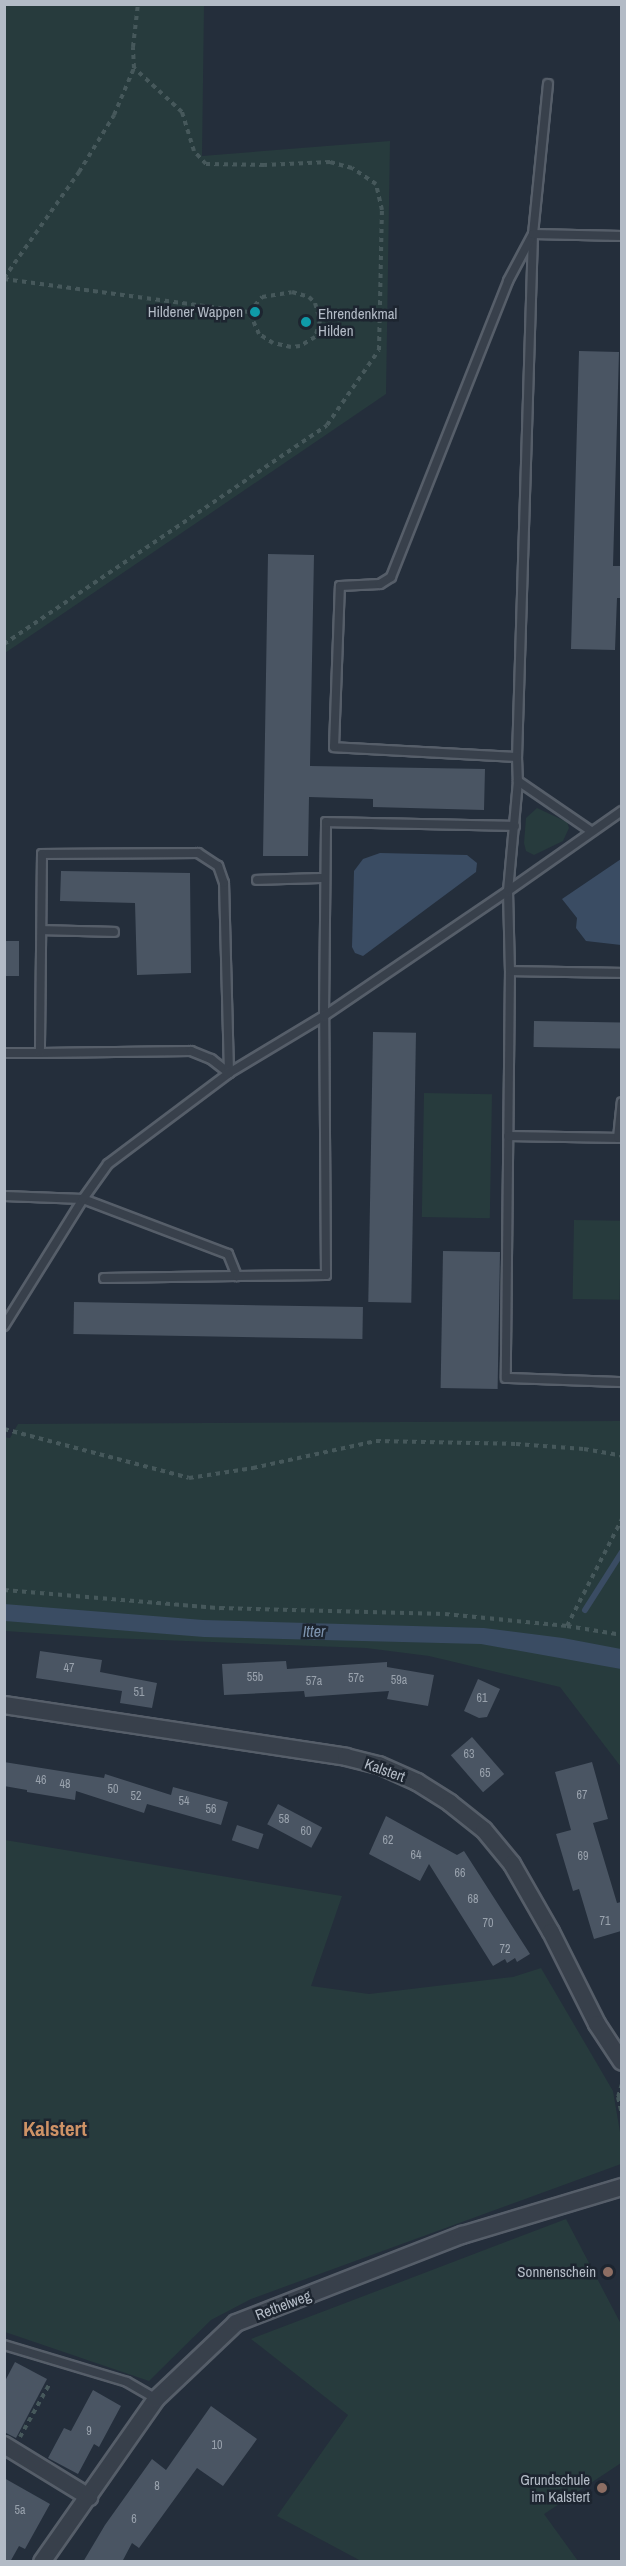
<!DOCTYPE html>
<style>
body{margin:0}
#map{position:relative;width:626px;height:2566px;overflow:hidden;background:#242e3b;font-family:"Archivo Narrow",sans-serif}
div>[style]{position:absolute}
.green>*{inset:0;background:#273b3d;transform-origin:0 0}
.water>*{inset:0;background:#3a4c63}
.stream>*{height:6px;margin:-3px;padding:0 3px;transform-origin:3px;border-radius:3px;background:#3a4c63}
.building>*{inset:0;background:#4a5563;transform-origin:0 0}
.path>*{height:4px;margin-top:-2px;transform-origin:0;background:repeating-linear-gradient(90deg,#46585b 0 4.5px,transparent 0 9px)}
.roads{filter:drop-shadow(2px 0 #565e69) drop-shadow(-2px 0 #565e69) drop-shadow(0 2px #565e69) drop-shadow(0 -2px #565e69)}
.lane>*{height:8px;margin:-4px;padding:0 4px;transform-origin:4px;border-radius:4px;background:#38404b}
.street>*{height:16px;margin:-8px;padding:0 8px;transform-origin:8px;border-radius:8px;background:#38404b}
.dots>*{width:16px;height:16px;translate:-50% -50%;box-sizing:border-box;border:3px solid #1d2530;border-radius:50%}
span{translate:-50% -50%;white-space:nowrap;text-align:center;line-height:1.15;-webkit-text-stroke:5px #1d2530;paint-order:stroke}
.number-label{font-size:12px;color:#99a2ad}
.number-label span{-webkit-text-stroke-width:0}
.poi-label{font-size:15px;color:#b3bbc6}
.right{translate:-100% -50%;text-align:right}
.left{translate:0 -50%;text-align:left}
.street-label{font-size:15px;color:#b3bbc6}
.water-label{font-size:16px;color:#7c92ad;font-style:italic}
.district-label{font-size:21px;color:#ce9266;font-weight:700}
.frame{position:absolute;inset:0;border:6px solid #b3bbc6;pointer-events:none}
</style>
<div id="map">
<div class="green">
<div style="clip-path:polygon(5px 4px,204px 5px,202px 156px,390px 141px,386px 394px,5px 653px)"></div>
<div style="clip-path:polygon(537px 808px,567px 822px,569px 828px,563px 841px,534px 855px,526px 851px,524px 843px,526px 818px)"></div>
<div style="left:424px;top:1093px;width:68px;height:124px;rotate:1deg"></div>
<div style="left:574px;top:1220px;width:47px;height:79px;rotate:1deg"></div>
<div style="clip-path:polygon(621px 1421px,621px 1767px,560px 1687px,429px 1656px,366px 1648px,110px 1638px,5px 1631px,4px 1437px,10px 1438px,18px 1424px)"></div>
<div style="clip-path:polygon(5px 1840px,342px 1896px,311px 1986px,369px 1994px,513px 1977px,541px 1968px,613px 2091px,621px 2138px,621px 2164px,251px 2299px,211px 2320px,149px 2381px,5px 2332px)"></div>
<div style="clip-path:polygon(566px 2219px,622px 2326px,621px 2463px,544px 2514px,578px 2561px,361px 2561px,277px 2516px,348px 2415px,251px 2339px)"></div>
</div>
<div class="water">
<div style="clip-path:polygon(380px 853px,467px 855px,477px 863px,476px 872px,363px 956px,355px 953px,352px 947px,354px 871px,363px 859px)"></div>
<div style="clip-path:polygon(621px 859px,621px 945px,586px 941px,576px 928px,577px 918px,562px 899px)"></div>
<div style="clip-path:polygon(4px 1604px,203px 1620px,484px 1628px,563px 1638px,621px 1649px,621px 1669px,481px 1644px,204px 1637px,5px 1621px)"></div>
</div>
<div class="stream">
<div style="left:585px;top:1610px;width:69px;rotate:-57.5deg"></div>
</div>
<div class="building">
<div style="clip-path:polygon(579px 351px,619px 352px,613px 566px,621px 566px,621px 598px,617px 598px,615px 650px,571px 649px)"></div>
<div style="clip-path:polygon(268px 554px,314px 555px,310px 766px,485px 769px,484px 810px,373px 807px,373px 799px,309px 797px,308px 856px,263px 856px)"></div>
<div style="clip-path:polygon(61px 871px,190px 873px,191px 973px,137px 975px,135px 903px,60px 901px)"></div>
<div style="left:4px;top:941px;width:15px;height:35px"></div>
<div style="left:534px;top:1021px;width:87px;height:26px;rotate:1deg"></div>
<div style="left:373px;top:1032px;width:43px;height:270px;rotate:1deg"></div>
<div style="left:443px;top:1251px;width:57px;height:137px;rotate:1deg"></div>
<div style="left:74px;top:1302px;width:289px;height:32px;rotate:1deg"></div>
<div style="clip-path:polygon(40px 1651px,102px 1660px,100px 1672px,157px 1683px,152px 1708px,120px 1703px,122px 1691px,36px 1678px)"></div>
<div style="clip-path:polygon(286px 1661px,287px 1669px,387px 1662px,387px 1667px,434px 1675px,428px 1706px,387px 1699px,389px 1691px,305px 1697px,304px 1691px,224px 1695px,222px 1664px)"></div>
<div style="clip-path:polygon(478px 1679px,500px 1689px,487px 1717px,479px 1718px,464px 1711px)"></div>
<div style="left:472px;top:1737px;width:49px;height:28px;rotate:49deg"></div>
<div style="clip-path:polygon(4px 1762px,104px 1778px,105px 1774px,171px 1795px,173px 1787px,228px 1802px,221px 1825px,147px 1804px,144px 1813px,76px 1791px,75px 1800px,27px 1792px,27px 1790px,4px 1786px)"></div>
<div style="clip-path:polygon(592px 1762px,608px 1819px,593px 1823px,617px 1903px,621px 1902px,621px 1931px,594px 1939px,579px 1889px,573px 1891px,556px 1834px,571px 1830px,555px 1772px)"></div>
<div style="left:278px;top:1804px;width:50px;height:23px;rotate:28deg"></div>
<div style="clip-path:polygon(386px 1816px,457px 1855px,464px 1851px,530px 1954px,517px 1962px,515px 1958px,507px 1963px,505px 1959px,493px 1966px,429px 1864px,420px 1881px,369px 1854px)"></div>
<div style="left:237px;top:1825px;width:28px;height:16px;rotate:19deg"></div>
<div style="clip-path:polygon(15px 2362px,47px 2379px,16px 2438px,4px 2432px,4px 2383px)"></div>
<div style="clip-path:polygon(93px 2390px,121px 2406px,99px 2447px,94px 2444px,78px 2474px,48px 2458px,64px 2428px,71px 2431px)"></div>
<div style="clip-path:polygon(211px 2406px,257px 2439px,223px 2486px,197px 2468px,139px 2548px,132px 2543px,122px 2562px,83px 2562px,105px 2525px,152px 2459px,166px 2470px)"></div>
<div style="clip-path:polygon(4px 2478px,50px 2504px,25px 2549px,19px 2546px,10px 2562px,4px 2562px)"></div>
</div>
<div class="path">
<div style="left:4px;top:278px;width:130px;rotate:-54.7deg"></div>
<div style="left:79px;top:172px;width:67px;rotate:-58.4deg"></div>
<div style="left:114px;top:115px;width:51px;rotate:-66.9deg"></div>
<div style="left:134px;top:68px;width:21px;rotate:-93deg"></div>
<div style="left:133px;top:47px;width:43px;rotate:-83.4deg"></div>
<div style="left:4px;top:279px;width:247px;rotate:7.7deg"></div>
<div style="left:292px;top:292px;width:18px;rotate:16deg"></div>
<div style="left:309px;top:297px;width:8px;rotate:45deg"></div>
<div style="left:315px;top:303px;width:19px;rotate:74deg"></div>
<div style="left:320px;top:321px;width:17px;rotate:107deg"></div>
<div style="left:315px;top:337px;width:17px;rotate:149deg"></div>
<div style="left:300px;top:346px;width:9px;rotate:174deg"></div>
<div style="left:291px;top:347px;width:18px;rotate:-167deg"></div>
<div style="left:273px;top:343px;width:17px;rotate:-147deg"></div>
<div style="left:259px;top:334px;width:24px;rotate:-114deg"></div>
<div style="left:249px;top:312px;width:20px;rotate:-49deg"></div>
<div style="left:262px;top:297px;width:30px;rotate:-9deg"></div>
<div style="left:4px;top:644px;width:390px;rotate:-34.1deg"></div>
<div style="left:327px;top:425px;width:91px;rotate:-55.3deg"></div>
<div style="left:379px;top:350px;width:140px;rotate:-88.8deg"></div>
<div style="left:382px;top:210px;width:27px;rotate:-103deg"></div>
<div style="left:376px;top:184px;width:29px;rotate:-146deg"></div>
<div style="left:352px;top:168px;width:23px;rotate:-165deg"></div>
<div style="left:330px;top:162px;width:66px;rotate:177.4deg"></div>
<div style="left:264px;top:165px;width:58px;rotate:-179deg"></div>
<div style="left:206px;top:164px;width:18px;rotate:-133deg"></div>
<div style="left:194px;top:151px;width:41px;rotate:-107.1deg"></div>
<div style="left:182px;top:112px;width:65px;rotate:-137.5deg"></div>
<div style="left:4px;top:1429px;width:191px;rotate:14.8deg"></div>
<div style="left:189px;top:1478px;width:65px;rotate:-8.9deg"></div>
<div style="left:253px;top:1468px;width:126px;rotate:-12.4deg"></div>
<div style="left:376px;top:1441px;width:140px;rotate:1.2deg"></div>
<div style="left:516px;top:1444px;width:68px;rotate:4.2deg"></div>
<div style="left:584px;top:1449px;width:39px;rotate:10deg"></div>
<div style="left:4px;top:1590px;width:217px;rotate:4.8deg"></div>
<div style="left:220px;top:1608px;width:225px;rotate:1.5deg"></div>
<div style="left:445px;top:1614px;width:123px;rotate:5.6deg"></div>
<div style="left:567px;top:1626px;width:56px;rotate:9.3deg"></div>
<div style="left:567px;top:1626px;width:120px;rotate:-62.8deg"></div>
<div style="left:622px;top:2084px;width:14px;rotate:107deg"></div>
<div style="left:618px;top:2097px;width:18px;rotate:77deg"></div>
<div style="left:20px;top:2437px;width:60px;rotate:-60.9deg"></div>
</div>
<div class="roads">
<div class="lane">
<div style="left:548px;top:84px;width:151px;rotate:95.7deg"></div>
<div style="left:533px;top:234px;width:523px;rotate:91.75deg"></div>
<div style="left:517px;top:757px;width:24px;rotate:88deg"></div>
<div style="left:518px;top:781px;width:110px;rotate:95.2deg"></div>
<div style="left:508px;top:891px;width:80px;rotate:88.6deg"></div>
<div style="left:510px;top:971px;width:407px;rotate:90.6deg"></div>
<div style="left:506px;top:1378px;width:116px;rotate:2deg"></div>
<div style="left:517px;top:757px;width:183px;rotate:-176.9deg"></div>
<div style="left:334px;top:747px;width:161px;rotate:-87.9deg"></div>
<div style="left:340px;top:586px;width:40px;rotate:-2.9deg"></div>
<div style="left:380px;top:584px;width:13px;rotate:-32deg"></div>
<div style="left:391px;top:577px;width:318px;rotate:-68.4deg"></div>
<div style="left:508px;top:281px;width:53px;rotate:-62deg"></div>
<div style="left:533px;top:234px;width:89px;rotate:1.3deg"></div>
<div style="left:518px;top:781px;width:88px;rotate:34.4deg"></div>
<div style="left:257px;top:880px;width:68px;rotate:-1.7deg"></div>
<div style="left:42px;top:930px;width:72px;rotate:1.6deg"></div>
<div style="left:510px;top:971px;width:112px;rotate:1deg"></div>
<div style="left:4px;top:1053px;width:36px"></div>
<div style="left:40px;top:1053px;width:151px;rotate:-0.8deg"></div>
<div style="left:191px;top:1051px;width:22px;rotate:22deg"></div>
<div style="left:211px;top:1059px;width:23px;rotate:38deg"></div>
<div style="left:229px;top:1073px;width:190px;rotate:-91.5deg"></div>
<div style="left:224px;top:883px;width:18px;rotate:-109deg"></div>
<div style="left:218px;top:866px;width:24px;rotate:-147deg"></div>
<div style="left:198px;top:853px;width:156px;rotate:179.6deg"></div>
<div style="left:42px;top:854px;width:199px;rotate:90.6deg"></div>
<div style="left:508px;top:1136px;width:114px;rotate:1deg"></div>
<div style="left:618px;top:1138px;width:36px;rotate:-84deg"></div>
<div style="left:4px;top:1196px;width:79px;rotate:2.2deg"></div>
<div style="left:83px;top:1199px;width:155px;rotate:20.8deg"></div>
<div style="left:228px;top:1254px;width:24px;rotate:68deg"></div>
<div style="left:237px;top:1276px;width:133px;rotate:179.1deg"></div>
<div style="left:237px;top:1276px;width:89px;rotate:-0.6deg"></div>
<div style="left:326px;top:1275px;width:259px;rotate:-90.4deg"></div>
<div style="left:324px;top:1016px;width:194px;rotate:-89.4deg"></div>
<div style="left:326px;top:822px;width:189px;rotate:1.2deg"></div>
<div style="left:4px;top:1326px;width:150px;rotate:-58.1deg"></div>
<div style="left:83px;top:1199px;width:43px;rotate:-54.5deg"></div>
<div style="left:108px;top:1164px;width:151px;rotate:-36.9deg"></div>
<div style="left:229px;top:1073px;width:111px;rotate:-31deg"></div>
<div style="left:324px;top:1016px;width:222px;rotate:-34.2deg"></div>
<div style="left:508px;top:891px;width:139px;rotate:-35.1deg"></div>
<div style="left:4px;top:2345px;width:128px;rotate:16.7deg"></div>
<div style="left:127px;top:2382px;width:34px;rotate:30deg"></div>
</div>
<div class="street">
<div style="left:4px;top:1705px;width:346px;rotate:8.6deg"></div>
<div style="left:346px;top:1757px;width:34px;rotate:14deg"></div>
<div style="left:379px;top:1765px;width:42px;rotate:24.1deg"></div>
<div style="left:417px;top:1782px;width:39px;rotate:32deg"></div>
<div style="left:450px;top:1803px;width:43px;rotate:38.5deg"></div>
<div style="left:484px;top:1830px;width:44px;rotate:50.5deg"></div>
<div style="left:512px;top:1864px;width:78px;rotate:60.2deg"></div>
<div style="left:551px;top:1932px;width:103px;rotate:63.4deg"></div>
<div style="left:597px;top:2024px;width:45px;rotate:56.7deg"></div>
<div style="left:4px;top:2445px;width:100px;rotate:31.5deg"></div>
<div style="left:42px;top:2562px;width:199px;rotate:-55deg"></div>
<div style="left:156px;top:2399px;width:110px;rotate:-43.5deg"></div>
<div style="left:236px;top:2323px;width:243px;rotate:-21.3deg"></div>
<div style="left:462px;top:2235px;width:167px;rotate:-16.7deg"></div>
</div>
</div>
<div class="dots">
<div style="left:255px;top:312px;background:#0f9aa8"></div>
<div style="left:306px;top:322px;background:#0f9aa8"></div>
<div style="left:608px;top:2272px;background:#8d6e63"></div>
<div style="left:602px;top:2488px;background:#8d6e63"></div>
</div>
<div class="number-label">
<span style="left:69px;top:1669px">47</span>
<span style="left:255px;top:1678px">55b</span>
<span style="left:356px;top:1679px">57c</span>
<span style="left:399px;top:1681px">59a</span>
<span style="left:314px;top:1682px">57a</span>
<span style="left:139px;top:1693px">51</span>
<span style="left:482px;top:1699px">61</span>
<span style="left:469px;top:1755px">63</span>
<span style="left:485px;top:1774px">65</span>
<span style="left:41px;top:1781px">46</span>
<span style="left:65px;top:1785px">48</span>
<span style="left:113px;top:1790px">50</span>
<span style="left:582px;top:1796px">67</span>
<span style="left:136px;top:1797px">52</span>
<span style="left:184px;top:1802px">54</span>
<span style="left:211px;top:1810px">56</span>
<span style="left:284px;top:1820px">58</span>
<span style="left:306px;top:1832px">60</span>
<span style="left:388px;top:1841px">62</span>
<span style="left:416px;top:1856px">64</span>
<span style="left:583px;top:1857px">69</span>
<span style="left:460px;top:1874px">66</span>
<span style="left:473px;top:1900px">68</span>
<span style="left:605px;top:1922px">71</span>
<span style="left:488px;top:1924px">70</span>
<span style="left:505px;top:1950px">72</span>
<span style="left:89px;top:2432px">9</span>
<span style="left:217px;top:2446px">10</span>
<span style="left:157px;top:2487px">8</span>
<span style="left:20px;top:2511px">5a</span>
<span style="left:134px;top:2520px">6</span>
</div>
<div class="poi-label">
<span class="right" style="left:243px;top:312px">Hildener Wappen</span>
<span class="left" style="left:318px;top:322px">Ehrendenkmal<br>Hilden</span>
<span class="right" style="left:596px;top:2272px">Sonnenschein</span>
<span class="right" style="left:590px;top:2488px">Grundschule<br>im Kalstert</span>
</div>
<div class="street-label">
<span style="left:385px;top:1770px;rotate:20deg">Kalstert</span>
<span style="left:283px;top:2305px;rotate:-21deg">Rethelweg</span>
</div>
<div class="water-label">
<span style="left:314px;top:1631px">Itter</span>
</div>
<div class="district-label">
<span style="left:55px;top:2129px">Kalstert</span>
</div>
<div class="frame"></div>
</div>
